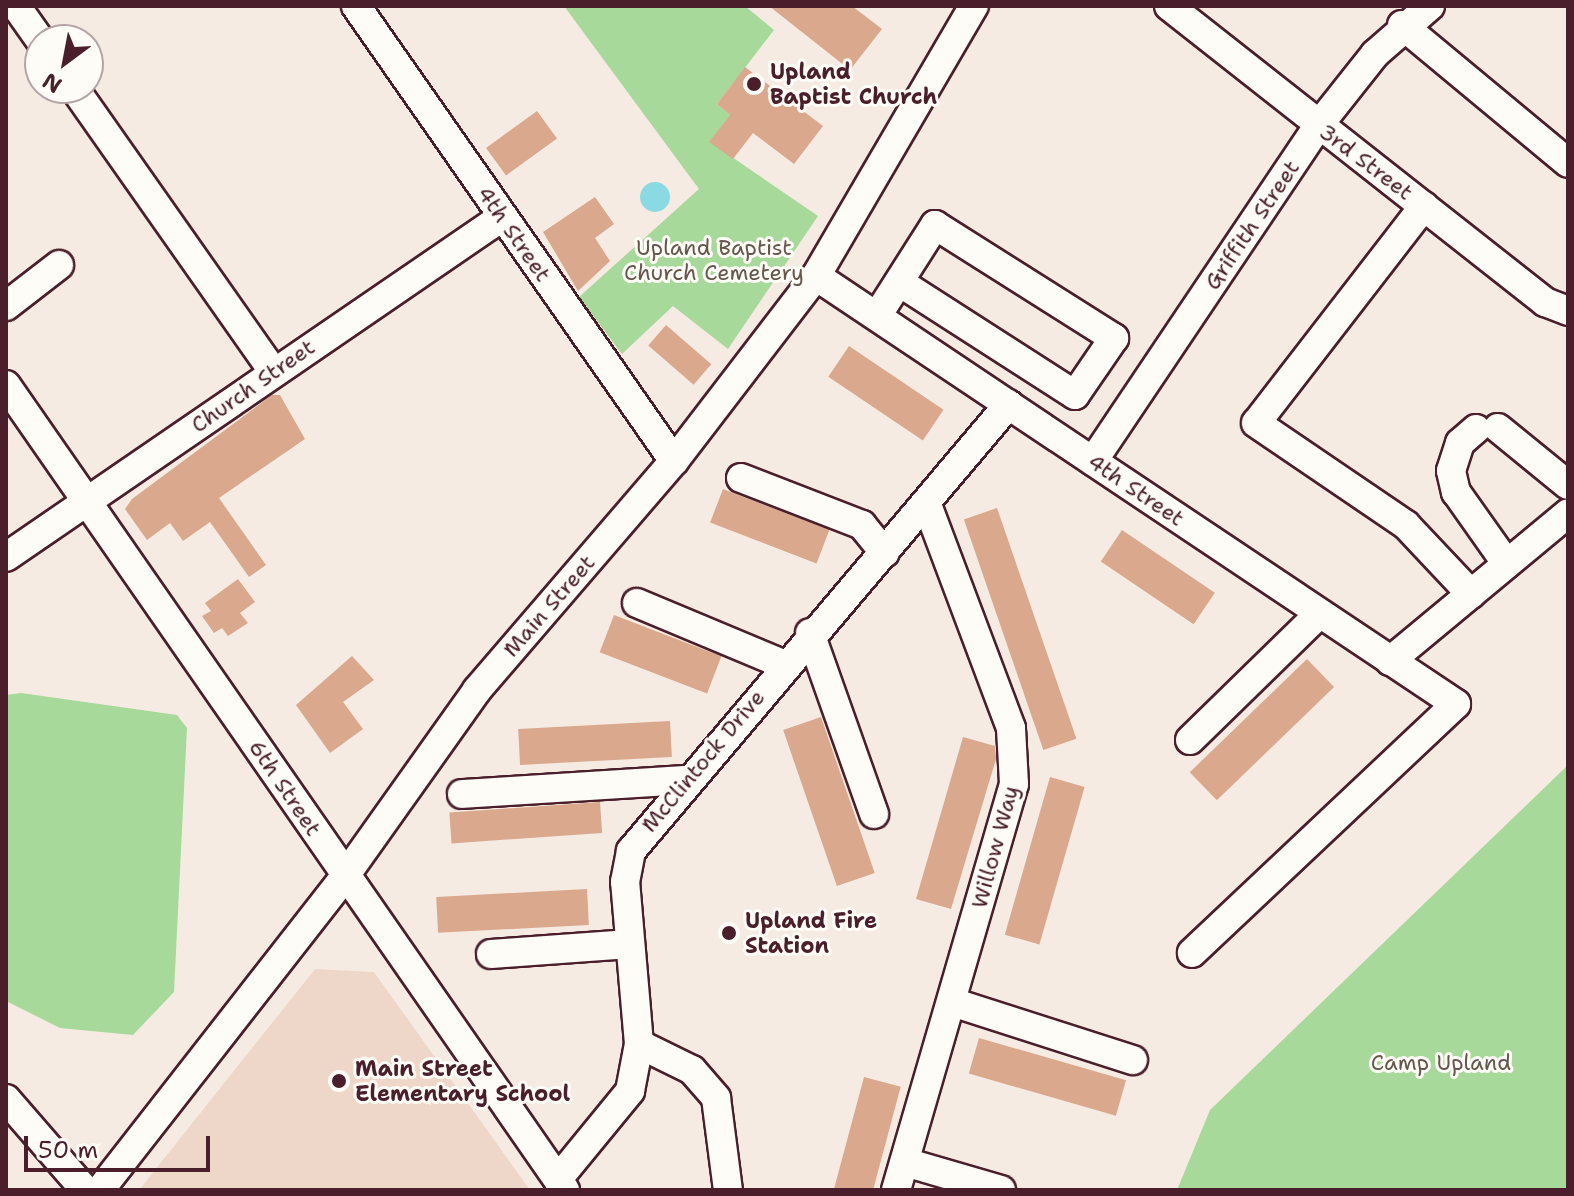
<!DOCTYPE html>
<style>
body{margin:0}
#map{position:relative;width:1574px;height:1196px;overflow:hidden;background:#f6ebe2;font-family:"Shantell Sans",sans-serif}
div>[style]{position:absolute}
.built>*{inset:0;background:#eed7c8}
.green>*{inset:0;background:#a6d99a}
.water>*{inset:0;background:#89dae2}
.round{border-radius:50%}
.building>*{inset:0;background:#daa88c;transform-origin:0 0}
.roads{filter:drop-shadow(2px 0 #4a1f2b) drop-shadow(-2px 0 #4a1f2b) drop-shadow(0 2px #4a1f2b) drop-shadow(0 -2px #4a1f2b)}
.minor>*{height:28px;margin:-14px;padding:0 14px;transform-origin:14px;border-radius:14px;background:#fdfcf7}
.dots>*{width:22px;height:22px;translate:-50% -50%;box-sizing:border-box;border:4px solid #fdfcf7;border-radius:50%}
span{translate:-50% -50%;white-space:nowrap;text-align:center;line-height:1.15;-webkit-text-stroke:6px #fdfcf7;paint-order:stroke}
.poi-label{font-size:22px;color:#4a1f2b;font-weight:700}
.left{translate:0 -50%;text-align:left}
.street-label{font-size:22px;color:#4a1f2b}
.park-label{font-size:22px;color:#66574c}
.frame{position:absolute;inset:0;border:8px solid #4a1f2b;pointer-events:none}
.north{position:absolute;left:24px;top:24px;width:80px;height:80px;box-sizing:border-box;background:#fdfcf7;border:2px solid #b5a4a5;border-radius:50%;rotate:212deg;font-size:22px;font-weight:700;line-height:32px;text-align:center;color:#4a1f2b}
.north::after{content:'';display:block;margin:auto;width:28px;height:36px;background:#4a1f2b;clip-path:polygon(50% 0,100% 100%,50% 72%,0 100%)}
.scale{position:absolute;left:24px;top:1136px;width:186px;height:36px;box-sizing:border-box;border:4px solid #4a1f2b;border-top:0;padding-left:10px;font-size:24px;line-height:28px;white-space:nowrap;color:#4a1f2b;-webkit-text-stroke:6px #fdfcf7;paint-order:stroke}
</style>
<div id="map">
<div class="built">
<div style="clip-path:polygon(315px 969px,374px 972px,530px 1190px,139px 1190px)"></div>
</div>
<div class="green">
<div style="clip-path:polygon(564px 6px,745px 6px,774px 30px,717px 104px,730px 115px,710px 142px,818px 216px,728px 349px,673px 306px,622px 354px,579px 297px,699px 189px)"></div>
<div style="clip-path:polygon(21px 693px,177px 715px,187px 728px,174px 992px,133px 1035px,60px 1028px,6px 1001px,6px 695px)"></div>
<div style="clip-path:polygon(1568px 765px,1568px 1190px,1177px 1190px,1210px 1110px)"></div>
</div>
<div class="water">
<div class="round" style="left:640px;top:182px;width:30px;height:30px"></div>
</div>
<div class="building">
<div style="clip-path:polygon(769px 6px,852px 6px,882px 29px,850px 70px)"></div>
<div style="clip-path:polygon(745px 67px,823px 126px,794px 164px,753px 133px,733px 159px,709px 142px,730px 115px,717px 104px)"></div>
<div style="left:537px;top:111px;width:34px;height:63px;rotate:54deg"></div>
<div style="clip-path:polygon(595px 197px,614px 224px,595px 238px,610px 261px,578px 291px,543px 232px)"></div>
<div style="left:666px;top:325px;width:60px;height:27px;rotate:41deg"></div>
<div style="left:849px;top:346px;width:114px;height:37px;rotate:34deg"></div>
<div style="clip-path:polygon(272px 395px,280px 395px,305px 439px,219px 498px,266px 565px,249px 577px,210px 522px,183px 541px,170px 523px,147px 540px,125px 509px,132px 499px)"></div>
<div style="left:723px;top:489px;width:114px;height:36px;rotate:21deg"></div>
<div style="left:997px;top:508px;width:244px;height:35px;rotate:71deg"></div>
<div style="left:1122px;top:530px;width:112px;height:38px;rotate:34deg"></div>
<div style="clip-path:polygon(238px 579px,255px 602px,240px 613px,248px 623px,228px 636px,222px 628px,214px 633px,202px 616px,211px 611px,205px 603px)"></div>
<div style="left:614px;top:615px;width:115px;height:40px;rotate:21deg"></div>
<div style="clip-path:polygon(352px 656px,374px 680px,343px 702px,363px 729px,330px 753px,296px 705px)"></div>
<div style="left:1307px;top:659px;width:39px;height:163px;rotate:46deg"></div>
<div style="left:821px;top:717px;width:165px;height:40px;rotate:71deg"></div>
<div style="left:670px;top:721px;width:36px;height:152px;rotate:87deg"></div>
<div style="clip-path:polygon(963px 737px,995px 746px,996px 759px,951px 909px,916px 899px)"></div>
<div style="left:1050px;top:777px;width:36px;height:164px;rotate:16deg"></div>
<div style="left:600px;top:802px;width:31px;height:151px;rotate:86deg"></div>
<div style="left:587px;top:889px;width:36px;height:151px;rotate:87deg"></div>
<div style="left:979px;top:1038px;width:153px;height:37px;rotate:16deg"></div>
<div style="left:864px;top:1077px;width:38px;height:117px;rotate:15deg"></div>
</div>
<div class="roads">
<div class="minor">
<div style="left:16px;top:6px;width:42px;rotate:54.8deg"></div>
<div style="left:356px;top:6px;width:555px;rotate:55.05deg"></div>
<div style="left:1169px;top:6px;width:479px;rotate:38.2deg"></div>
<div style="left:1545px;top:302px;width:25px;rotate:21deg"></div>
<div style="left:1402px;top:25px;width:216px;rotate:39.7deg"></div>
<div style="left:74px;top:88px;width:346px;rotate:54.9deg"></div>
<div style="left:1424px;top:206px;width:274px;rotate:127.7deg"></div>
<div style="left:1256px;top:423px;width:181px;rotate:34.2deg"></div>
<div style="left:1406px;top:525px;width:95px;rotate:46.7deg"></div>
<div style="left:816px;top:276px;width:770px;rotate:33.77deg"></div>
<div style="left:1456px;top:704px;width:363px;rotate:136.7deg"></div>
<div style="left:6px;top:306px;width:67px;rotate:-37.7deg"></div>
<div style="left:877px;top:316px;width:108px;rotate:-57.5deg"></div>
<div style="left:935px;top:225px;width:212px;rotate:32.3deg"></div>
<div style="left:1114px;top:338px;width:69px;rotate:124.4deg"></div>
<div style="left:1075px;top:395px;width:209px;rotate:-147.3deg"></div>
<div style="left:6px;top:385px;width:980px;rotate:55.22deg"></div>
<div style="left:1498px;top:428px;width:90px;rotate:39.2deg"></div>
<div style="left:1476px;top:429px;width:21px;rotate:139deg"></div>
<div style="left:1460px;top:443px;width:29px;rotate:108deg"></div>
<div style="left:1451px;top:471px;width:22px;rotate:77deg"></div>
<div style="left:1456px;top:492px;width:88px;rotate:54.7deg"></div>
<div style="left:1093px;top:461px;width:404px;rotate:-56.1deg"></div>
<div style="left:1318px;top:126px;width:92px;rotate:-51.6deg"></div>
<div style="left:1375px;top:54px;width:73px;rotate:-41.1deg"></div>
<div style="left:741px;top:478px;width:130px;rotate:21.2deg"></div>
<div style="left:862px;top:525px;width:36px;rotate:51deg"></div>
<div style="left:6px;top:557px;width:601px;rotate:-34.43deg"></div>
<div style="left:637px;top:603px;width:158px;rotate:22.7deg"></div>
<div style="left:810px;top:633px;width:192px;rotate:70.5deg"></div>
<div style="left:1390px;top:661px;width:231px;rotate:-39.7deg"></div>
<div style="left:1190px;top:740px;width:180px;rotate:-44.3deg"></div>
<div style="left:462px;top:794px;width:225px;rotate:-3.6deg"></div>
<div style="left:491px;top:954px;width:139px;rotate:-4.1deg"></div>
<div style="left:952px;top:1002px;width:190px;rotate:17.8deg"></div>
<div style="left:639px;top:1044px;width:59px;rotate:26.1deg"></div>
<div style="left:692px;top:1070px;width:37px;rotate:49deg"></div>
<div style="left:716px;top:1098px;width:93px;rotate:82.6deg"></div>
<div style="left:6px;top:1099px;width:121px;rotate:49deg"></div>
<div style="left:905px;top:1162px;width:100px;rotate:16.3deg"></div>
<div style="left:558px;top:1179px;width:114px;rotate:-50.7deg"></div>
<div style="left:630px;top:1091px;width:48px;rotate:-79.2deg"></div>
<div style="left:639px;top:1044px;width:163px;rotate:-94.9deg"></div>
<div style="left:625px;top:882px;width:32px;rotate:-79deg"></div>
<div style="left:631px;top:851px;width:585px;rotate:-49.78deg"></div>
<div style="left:100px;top:1190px;width:398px;rotate:-52deg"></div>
<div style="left:345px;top:876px;width:228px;rotate:-54.6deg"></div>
<div style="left:477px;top:690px;width:302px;rotate:-49.3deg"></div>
<div style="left:674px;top:461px;width:233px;rotate:-52.5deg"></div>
<div style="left:816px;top:276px;width:313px;rotate:-59.7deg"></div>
<div style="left:896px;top:1190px;width:423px;rotate:-73.8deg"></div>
<div style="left:1014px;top:784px;width:56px;rotate:-93.1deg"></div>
<div style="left:1011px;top:728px;width:236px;rotate:-110.6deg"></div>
</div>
</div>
<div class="dots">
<div style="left:754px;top:84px;background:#4a1f2b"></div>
<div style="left:729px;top:933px;background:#4a1f2b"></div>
<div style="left:339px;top:1081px;background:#4a1f2b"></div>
</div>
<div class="poi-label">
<span class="left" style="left:770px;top:84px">Upland<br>Baptist Church</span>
<span class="left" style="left:745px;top:933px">Upland Fire<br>Station</span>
<span class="left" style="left:355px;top:1081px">Main Street<br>Elementary School</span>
</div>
<div class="street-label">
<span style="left:1366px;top:162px;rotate:37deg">3rd Street</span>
<span style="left:1252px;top:225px;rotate:-56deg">Griffith Street</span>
<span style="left:514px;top:234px;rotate:55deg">4th Street</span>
<span style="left:253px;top:386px;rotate:-35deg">Church Street</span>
<span style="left:1136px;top:490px;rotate:34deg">4th Street</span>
<span style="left:549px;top:606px;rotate:-49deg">Main Street</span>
<span style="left:703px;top:761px;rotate:-50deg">McClintock Drive</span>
<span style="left:285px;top:788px;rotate:56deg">6th Street</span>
<span style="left:995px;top:847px;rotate:-75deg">Willow Way</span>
</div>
<div class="park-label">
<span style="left:714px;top:260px">Upland Baptist<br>Church Cemetery</span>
<span style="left:1441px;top:1063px">Camp Upland</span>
</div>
<div class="frame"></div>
<div class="north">N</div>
<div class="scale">50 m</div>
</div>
